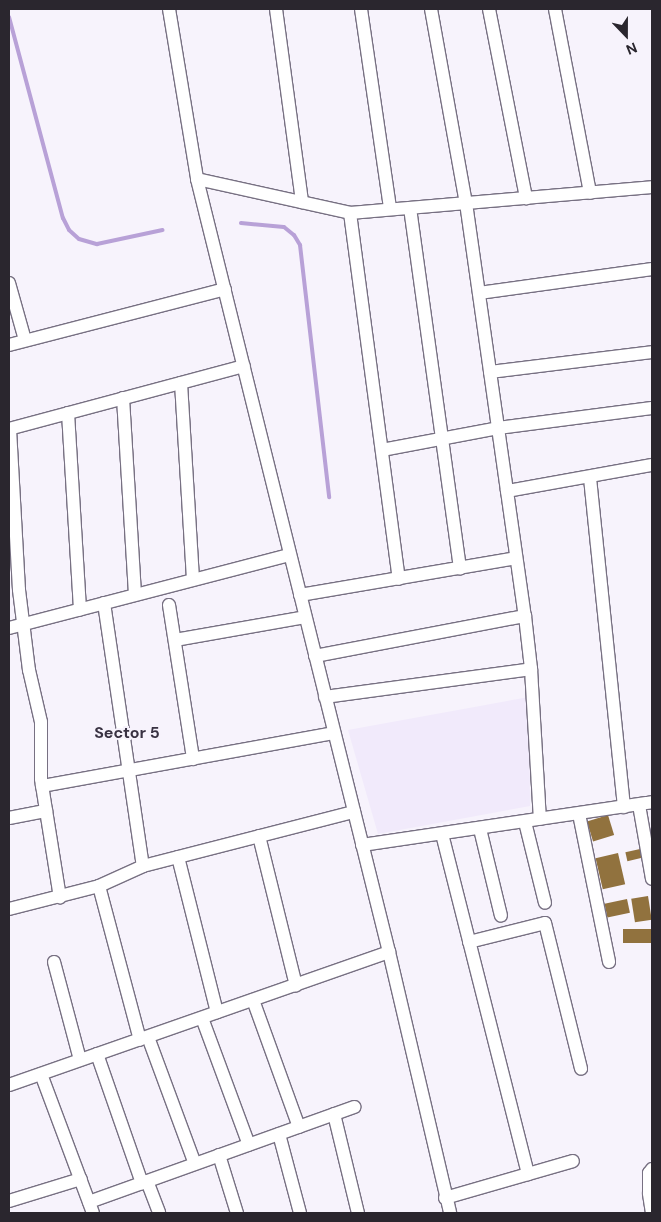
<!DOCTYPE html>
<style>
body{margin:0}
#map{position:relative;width:661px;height:1222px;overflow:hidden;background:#f7f3fc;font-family:"DM Sans",sans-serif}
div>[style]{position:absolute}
.built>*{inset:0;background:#f1eafb}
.stream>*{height:4px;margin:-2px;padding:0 2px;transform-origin:2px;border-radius:2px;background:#b8a1d7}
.building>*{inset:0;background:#91723e;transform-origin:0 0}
.roads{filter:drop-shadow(1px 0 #777082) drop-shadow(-1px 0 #777082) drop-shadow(0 1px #777082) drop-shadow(0 -1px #777082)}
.minor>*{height:12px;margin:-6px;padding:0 6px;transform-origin:6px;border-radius:6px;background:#fff}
span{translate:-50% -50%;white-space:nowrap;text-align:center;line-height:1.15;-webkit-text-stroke:4px #f7f3fc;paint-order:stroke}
.quarter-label{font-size:16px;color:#393242;font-weight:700}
.frame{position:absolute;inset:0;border:10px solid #2a262e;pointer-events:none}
.north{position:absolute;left:601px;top:10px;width:50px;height:50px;-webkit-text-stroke:4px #f7f3fc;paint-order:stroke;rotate:158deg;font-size:14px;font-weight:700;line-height:20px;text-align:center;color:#2a262e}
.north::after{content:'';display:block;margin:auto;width:18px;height:22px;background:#2a262e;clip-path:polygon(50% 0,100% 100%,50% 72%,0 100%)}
</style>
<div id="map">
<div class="built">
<div style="clip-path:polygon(529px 697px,530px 806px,378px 834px,348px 730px)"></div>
</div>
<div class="stream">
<div style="left:9px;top:17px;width:208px;rotate:75deg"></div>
<div style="left:63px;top:218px;width:13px;rotate:63deg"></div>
<div style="left:69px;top:230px;width:13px;rotate:42deg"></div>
<div style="left:79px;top:239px;width:19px;rotate:16deg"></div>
<div style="left:97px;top:244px;width:67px;rotate:-12deg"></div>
<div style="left:241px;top:223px;width:43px;rotate:5.3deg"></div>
<div style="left:284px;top:227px;width:13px;rotate:39deg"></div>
<div style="left:294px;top:235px;width:12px;rotate:59deg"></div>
<div style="left:300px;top:245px;width:254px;rotate:83.4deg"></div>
</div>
<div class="building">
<div style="left:608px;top:815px;width:21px;height:22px;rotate:73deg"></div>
<div style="left:640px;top:849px;width:9px;height:15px;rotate:77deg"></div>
<div style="left:618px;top:853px;width:32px;height:23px;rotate:77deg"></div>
<div style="left:648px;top:896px;width:24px;height:17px;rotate:81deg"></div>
<div style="left:627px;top:899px;width:14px;height:23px;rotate:78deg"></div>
<div style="left:652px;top:929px;width:14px;height:29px;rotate:90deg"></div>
</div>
<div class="roads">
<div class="minor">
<div style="left:169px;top:9px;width:172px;rotate:80.6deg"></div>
<div style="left:197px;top:179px;width:796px;rotate:76.05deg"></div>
<div style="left:389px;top:952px;width:268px;rotate:76.8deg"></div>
<div style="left:276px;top:9px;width:195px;rotate:82.3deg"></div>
<div style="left:361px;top:9px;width:202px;rotate:81.7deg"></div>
<div style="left:431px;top:9px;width:197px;rotate:79.8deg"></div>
<div style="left:466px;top:203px;width:417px;rotate:81.9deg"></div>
<div style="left:525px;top:616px;width:53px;rotate:83.5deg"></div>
<div style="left:531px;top:669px;width:150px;rotate:86.6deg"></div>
<div style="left:489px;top:9px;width:193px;rotate:78.9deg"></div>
<div style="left:555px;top:9px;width:187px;rotate:79.2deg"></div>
<div style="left:197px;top:179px;width:157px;rotate:12.5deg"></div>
<div style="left:350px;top:213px;width:303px;rotate:-4.9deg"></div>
<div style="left:410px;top:208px;width:364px;rotate:82.1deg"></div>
<div style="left:350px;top:213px;width:369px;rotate:82.4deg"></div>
<div style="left:9px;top:283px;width:59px;rotate:74.3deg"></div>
<div style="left:479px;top:293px;width:175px;rotate:-7.9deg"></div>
<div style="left:9px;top:345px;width:223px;rotate:-14.5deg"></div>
<div style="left:490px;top:372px;width:163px;rotate:-7deg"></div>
<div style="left:181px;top:383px;width:197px;rotate:86.5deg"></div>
<div style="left:123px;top:398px;width:197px;rotate:86.5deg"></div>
<div style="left:68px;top:413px;width:197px;rotate:86.5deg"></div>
<div style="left:9px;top:429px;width:243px;rotate:-15deg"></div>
<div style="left:10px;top:429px;width:161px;rotate:86.8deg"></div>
<div style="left:19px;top:590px;width:81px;rotate:82.9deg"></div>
<div style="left:29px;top:670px;width:53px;rotate:77deg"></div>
<div style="left:41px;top:722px;width:57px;rotate:90deg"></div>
<div style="left:41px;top:779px;width:120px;rotate:80.9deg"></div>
<div style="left:382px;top:450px;width:118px;rotate:-10.7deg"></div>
<div style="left:498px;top:428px;width:155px;rotate:-7.4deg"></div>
<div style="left:590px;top:478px;width:331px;rotate:84.1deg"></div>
<div style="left:507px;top:491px;width:147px;rotate:-10.2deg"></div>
<div style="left:300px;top:595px;width:219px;rotate:-9.7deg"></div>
<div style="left:104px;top:603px;width:266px;rotate:81.6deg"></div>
<div style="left:169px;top:605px;width:156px;rotate:81.1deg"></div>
<div style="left:9px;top:628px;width:290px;rotate:-14.6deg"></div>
<div style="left:175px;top:640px;width:132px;rotate:-10deg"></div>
<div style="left:315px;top:656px;width:214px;rotate:-10.8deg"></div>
<div style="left:325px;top:697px;width:208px;rotate:-7.7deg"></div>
<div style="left:42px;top:786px;width:297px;rotate:-10.3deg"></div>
<div style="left:639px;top:805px;width:75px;rotate:80deg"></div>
<div style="left:579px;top:814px;width:151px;rotate:78.5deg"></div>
<div style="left:9px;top:818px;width:38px;rotate:-11deg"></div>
<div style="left:525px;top:822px;width:83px;rotate:76.1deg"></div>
<div style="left:480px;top:829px;width:89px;rotate:76.4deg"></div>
<div style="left:442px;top:834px;width:351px;rotate:75.8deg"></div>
<div style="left:259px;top:836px;width:154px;rotate:76.1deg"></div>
<div style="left:362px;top:845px;width:293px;rotate:-8.4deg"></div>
<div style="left:178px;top:857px;width:160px;rotate:75.9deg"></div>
<div style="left:99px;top:886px;width:159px;rotate:75.1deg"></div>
<div style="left:9px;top:909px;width:93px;rotate:-14.3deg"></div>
<div style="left:99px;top:886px;width:48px;rotate:-24.4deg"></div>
<div style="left:143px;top:866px;width:218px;rotate:-14.4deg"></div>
<div style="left:469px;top:942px;width:78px;rotate:-14deg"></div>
<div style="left:545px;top:923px;width:150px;rotate:76.1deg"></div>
<div style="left:54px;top:962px;width:101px;rotate:75.1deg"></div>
<div style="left:253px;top:1000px;width:135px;rotate:70.1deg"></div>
<div style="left:202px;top:1018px;width:135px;rotate:69.7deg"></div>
<div style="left:148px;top:1037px;width:135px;rotate:69.7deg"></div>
<div style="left:97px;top:1054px;width:137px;rotate:70.8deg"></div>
<div style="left:41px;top:1074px;width:148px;rotate:69.5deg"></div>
<div style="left:9px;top:1085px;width:403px;rotate:-19.3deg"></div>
<div style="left:334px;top:1114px;width:102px;rotate:76.4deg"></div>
<div style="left:279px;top:1134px;width:82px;rotate:75.1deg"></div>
<div style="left:219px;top:1155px;width:61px;rotate:72.8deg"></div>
<div style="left:147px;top:1181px;width:34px;rotate:69deg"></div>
<div style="left:445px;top:1198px;width:133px;rotate:-16.1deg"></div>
<div style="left:9px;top:1201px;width:75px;rotate:-17deg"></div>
<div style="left:89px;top:1202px;width:282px;rotate:-19.7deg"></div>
<div style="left:652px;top:1213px;width:20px;rotate:-99deg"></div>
<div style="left:649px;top:1193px;width:20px;rotate:-90deg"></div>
<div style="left:649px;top:1173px;width:5px;rotate:-53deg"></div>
</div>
</div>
<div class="quarter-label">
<span style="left:127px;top:733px">Sector 5</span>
</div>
<div class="frame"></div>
<div class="north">N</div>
</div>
